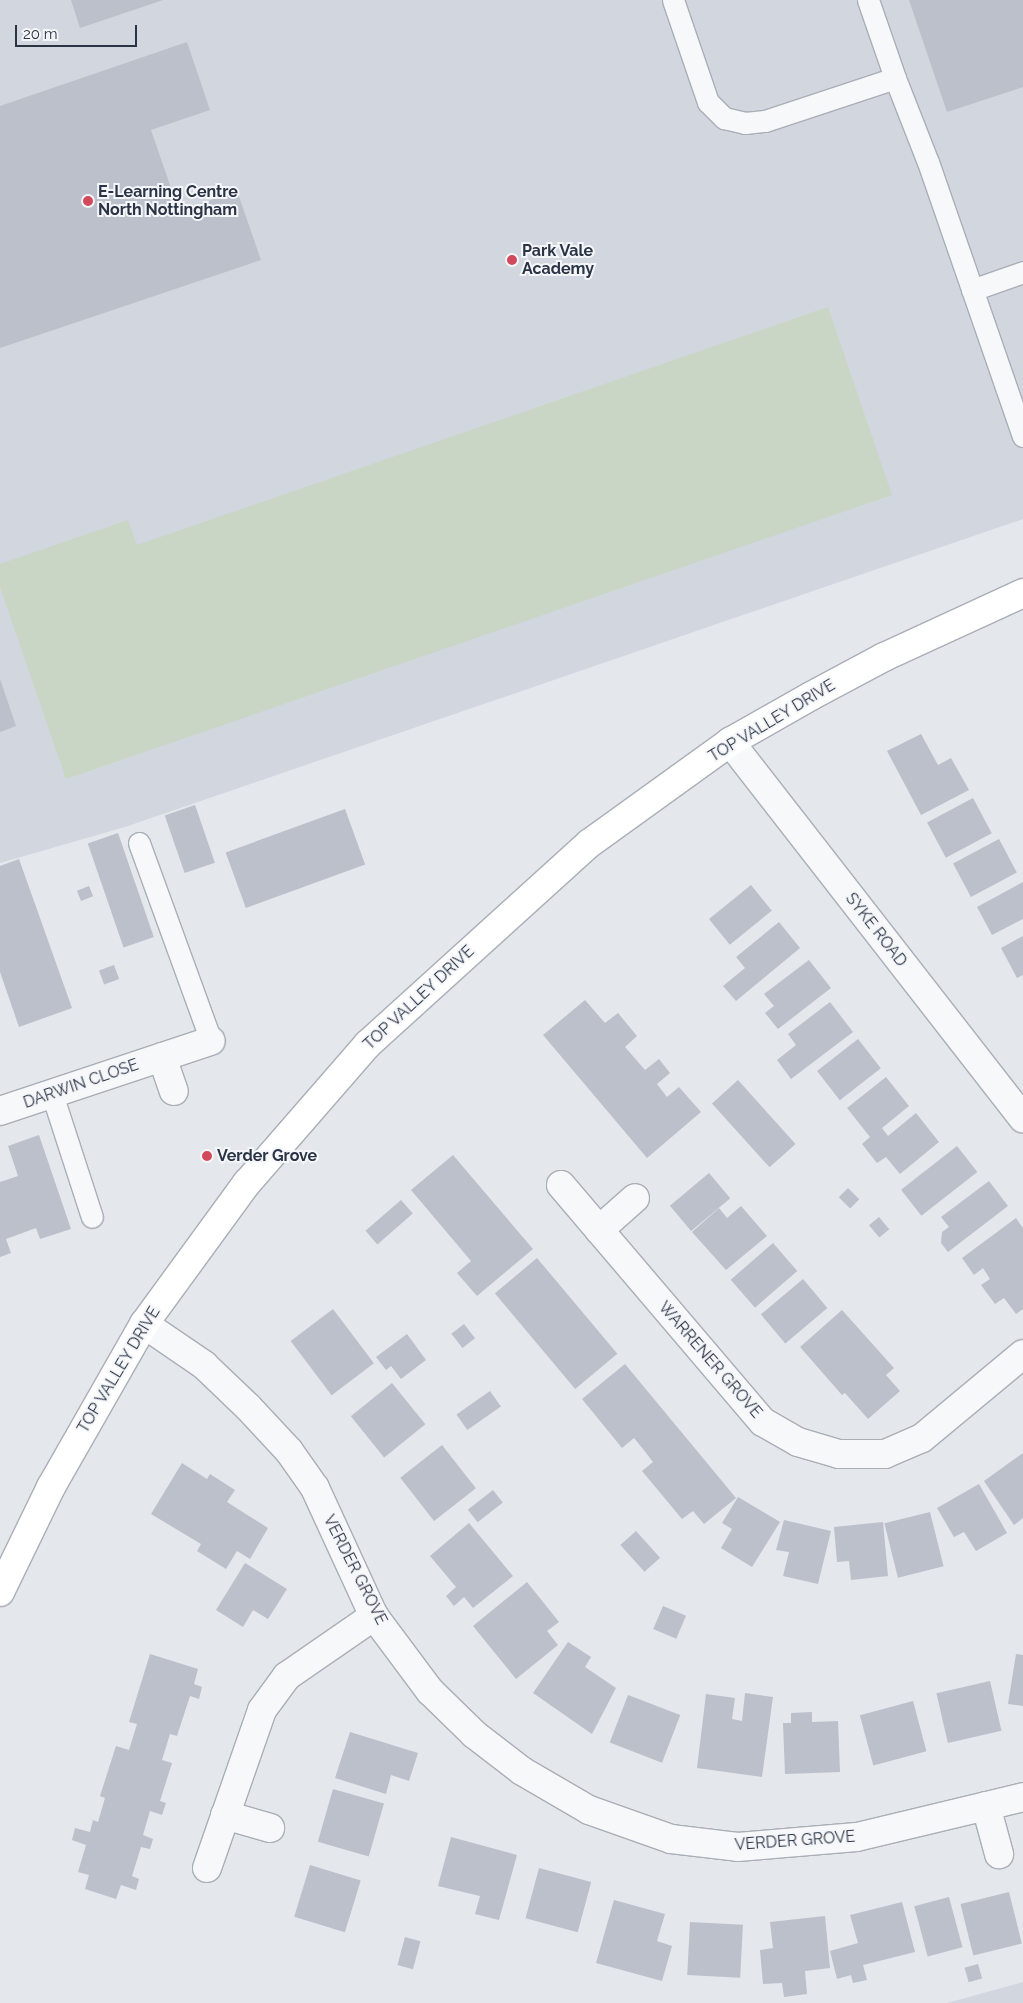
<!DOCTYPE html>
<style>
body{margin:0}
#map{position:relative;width:1023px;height:2003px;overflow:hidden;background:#e4e7ec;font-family:Raleway,sans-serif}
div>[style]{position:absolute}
.built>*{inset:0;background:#d2d6de}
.green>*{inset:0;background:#c9d6c5}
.building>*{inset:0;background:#bbc0ca;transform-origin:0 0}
.roads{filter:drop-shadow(1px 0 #a9aeb7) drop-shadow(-1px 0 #a9aeb7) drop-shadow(0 1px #a9aeb7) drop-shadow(0 -1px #a9aeb7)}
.lane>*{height:21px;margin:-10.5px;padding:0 10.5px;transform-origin:10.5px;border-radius:10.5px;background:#f7f8fa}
.street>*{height:28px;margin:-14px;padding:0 14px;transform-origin:14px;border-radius:14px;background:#f7f8fa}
.secondary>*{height:28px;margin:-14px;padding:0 14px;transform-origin:14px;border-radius:14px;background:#fff}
.dots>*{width:14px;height:14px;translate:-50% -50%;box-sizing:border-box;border:2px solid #f4f6f9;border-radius:50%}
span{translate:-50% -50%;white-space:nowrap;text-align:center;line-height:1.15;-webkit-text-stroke:4px #f4f6f9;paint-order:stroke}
.poi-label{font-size:16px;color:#2b3445;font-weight:700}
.left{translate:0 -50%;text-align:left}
.street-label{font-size:16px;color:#2b3445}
.scale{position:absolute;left:15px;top:25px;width:122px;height:22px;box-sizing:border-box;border:2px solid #2b3445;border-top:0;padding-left:6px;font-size:15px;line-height:18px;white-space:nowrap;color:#2b3445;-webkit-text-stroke:4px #f4f6f9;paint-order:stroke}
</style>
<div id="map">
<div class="built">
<div style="clip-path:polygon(0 0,1023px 0,1023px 519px,125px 827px,0 863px)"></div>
<div style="clip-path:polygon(1023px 1982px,1023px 2003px,947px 2003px)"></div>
</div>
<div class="green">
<div style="clip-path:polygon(828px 307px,892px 495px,66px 779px,0 587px,0 564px,128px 520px,137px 545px)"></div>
</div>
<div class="building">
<div style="clip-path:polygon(71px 0,163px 0,80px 28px)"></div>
<div style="clip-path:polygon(909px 0,1023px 0,1023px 87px,947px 112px)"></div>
<div style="clip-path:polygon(187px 42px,210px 110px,151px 130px,179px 211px,237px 191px,261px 260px,0 348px,0 106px)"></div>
<div style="clip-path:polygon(0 679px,16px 726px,0 732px)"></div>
<div style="clip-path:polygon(921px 734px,938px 765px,951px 758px,969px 790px,921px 815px,887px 751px)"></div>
<div style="left:973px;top:798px;width:40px;height:52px;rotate:62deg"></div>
<div style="left:195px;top:805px;width:61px;height:32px;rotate:71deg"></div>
<div style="left:345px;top:809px;width:59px;height:127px;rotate:70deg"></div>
<div style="left:118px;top:833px;width:110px;height:32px;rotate:71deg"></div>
<div style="left:999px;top:839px;width:38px;height:52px;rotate:62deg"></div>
<div style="clip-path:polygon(19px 859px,72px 1008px,19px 1027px,0 972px,0 866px)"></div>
<div style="clip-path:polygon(1023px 882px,1023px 919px,992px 935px,977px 907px)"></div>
<div style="left:751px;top:885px;width:33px;height:54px;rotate:51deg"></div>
<div style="left:89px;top:886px;width:11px;height:13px;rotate:68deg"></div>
<div style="clip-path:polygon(779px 922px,800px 948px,736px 1001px,723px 986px,745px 968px,736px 957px)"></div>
<div style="clip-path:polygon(1023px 936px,1023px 975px,1017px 978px,1001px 948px)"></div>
<div style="clip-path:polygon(809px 960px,831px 988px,778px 1029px,765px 1013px,774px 1006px,764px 994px)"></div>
<div style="left:114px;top:965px;width:15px;height:16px;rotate:70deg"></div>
<div style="clip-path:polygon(585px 1000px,605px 1023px,618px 1013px,637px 1036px,625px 1047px,645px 1070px,659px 1059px,670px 1073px,657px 1084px,667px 1097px,679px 1087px,701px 1112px,647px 1158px,543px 1035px)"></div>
<div style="clip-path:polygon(830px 1002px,853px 1032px,791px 1079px,777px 1060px,796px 1045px,788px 1034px)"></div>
<div style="left:858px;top:1039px;width:37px;height:52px;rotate:52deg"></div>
<div style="clip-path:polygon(886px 1077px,909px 1106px,882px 1128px,888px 1136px,916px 1113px,939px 1142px,900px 1174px,886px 1157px,877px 1163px,862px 1144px,870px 1137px,847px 1108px)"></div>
<div style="left:738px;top:1080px;width:86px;height:35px;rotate:48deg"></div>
<div style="clip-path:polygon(39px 1135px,71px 1229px,40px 1239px,36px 1228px,6px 1239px,11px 1253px,0 1257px,0 1182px,18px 1176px,8px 1146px)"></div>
<div style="left:957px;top:1146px;width:33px;height:71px;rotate:52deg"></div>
<div style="clip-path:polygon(453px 1155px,533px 1249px,477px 1296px,457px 1273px,471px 1261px,411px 1190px)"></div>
<div style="left:709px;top:1173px;width:33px;height:51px;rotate:50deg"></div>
<div style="clip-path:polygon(989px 1181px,1008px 1206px,948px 1252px,941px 1243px,942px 1232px,949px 1227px,941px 1217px)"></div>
<div style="left:848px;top:1188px;width:16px;height:13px;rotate:45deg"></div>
<div style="left:401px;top:1200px;width:18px;height:47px;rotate:49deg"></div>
<div style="clip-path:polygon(741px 1206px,767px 1236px,726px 1270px,692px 1232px,719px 1208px,727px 1218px)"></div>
<div style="left:879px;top:1217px;width:16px;height:13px;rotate:50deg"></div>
<div style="clip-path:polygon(1016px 1218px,1023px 1228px,1023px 1309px,1016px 1314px,1004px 1298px,995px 1304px,981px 1285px,990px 1279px,983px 1268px,974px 1275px,962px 1258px)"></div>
<div style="left:773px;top:1243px;width:37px;height:56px;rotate:49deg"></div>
<div style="left:537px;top:1258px;width:125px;height:55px;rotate:50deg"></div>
<div style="left:803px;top:1279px;width:38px;height:55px;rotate:50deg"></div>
<div style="left:333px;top:1309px;width:68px;height:53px;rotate:53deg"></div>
<div style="clip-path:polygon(842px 1310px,894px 1368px,886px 1375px,900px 1391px,868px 1419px,845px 1393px,842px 1395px,800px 1347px)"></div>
<div style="left:464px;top:1324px;width:18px;height:16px;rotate:52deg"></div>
<div style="clip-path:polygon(407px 1334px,426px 1360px,401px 1379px,391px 1366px,386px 1370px,376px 1357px)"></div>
<div style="clip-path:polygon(625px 1364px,736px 1498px,704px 1524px,693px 1511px,682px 1519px,642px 1471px,653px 1462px,643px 1449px,634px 1438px,622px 1448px,582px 1399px)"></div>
<div style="left:392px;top:1383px;width:53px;height:53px;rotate:51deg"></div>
<div style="left:490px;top:1391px;width:19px;height:41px;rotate:55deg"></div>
<div style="left:442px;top:1445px;width:55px;height:53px;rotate:52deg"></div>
<div style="clip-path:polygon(1023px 1453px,1023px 1518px,1014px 1525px,984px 1481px)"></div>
<div style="clip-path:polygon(182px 1463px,207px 1479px,210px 1474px,235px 1490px,227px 1502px,268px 1528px,250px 1559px,237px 1551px,226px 1569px,197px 1551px,201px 1544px,151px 1514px)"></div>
<div style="clip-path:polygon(979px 1484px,1007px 1533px,976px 1551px,964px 1532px,954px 1537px,937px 1508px)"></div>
<div style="left:493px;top:1490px;width:16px;height:32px;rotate:52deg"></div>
<div style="clip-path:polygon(738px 1497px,780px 1522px,752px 1567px,721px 1548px,732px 1529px,722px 1523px)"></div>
<div style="left:930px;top:1512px;width:56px;height:47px;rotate:76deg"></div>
<div style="clip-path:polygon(784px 1520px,831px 1531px,818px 1584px,783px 1576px,789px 1552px,776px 1550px)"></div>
<div style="clip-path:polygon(883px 1522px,888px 1576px,851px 1580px,849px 1561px,837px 1562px,834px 1527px)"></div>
<div style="clip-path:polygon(469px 1523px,513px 1576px,473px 1608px,464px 1597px,454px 1606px,446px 1596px,456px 1587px,430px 1556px)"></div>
<div style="left:636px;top:1531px;width:36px;height:21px;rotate:48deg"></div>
<div style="clip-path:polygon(245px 1563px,287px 1589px,268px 1619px,253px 1610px,243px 1627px,216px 1610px)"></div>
<div style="clip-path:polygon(527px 1582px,559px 1622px,547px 1631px,558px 1645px,516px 1679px,473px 1626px)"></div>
<div style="left:663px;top:1606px;width:25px;height:25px;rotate:23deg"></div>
<div style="clip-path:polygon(568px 1642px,591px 1657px,585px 1667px,616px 1688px,592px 1734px,533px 1693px)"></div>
<div style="clip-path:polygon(150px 1654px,198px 1669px,194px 1684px,202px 1687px,199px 1699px,190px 1696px,177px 1736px,170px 1734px,162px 1760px,172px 1763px,160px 1801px,166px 1803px,162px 1815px,150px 1811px,143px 1835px,153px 1839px,150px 1849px,141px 1847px,132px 1876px,139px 1879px,136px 1890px,121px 1885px,116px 1899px,85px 1889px,89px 1875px,78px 1872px,86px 1845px,72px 1840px,75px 1828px,90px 1832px,93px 1820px,98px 1822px,105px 1798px,100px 1796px,116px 1746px,129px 1750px,137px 1724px,129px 1722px)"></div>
<div style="clip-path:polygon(1016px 1654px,1023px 1655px,1023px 1706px,1008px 1704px)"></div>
<div style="left:990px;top:1681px;width:51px;height:55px;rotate:77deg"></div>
<div style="clip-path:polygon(745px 1693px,773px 1697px,762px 1777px,697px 1768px,706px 1694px,735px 1698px,732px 1719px,742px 1721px)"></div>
<div style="left:628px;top:1695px;width:56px;height:51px;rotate:21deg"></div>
<div style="left:913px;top:1701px;width:52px;height:55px;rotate:75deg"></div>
<div style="clip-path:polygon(812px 1712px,812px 1722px,838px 1721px,840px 1772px,785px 1774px,783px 1723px,791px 1723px,791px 1713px)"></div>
<div style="clip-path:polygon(350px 1732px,418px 1753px,409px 1781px,391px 1775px,386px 1794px,335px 1778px)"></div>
<div style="left:333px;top:1789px;width:53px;height:55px;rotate:16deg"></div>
<div style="clip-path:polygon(451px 1837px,517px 1855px,499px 1920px,475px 1914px,480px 1896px,438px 1886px)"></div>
<div style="left:310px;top:1865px;width:53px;height:54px;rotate:17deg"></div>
<div style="left:539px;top:1868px;width:54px;height:52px;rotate:15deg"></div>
<div style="left:1009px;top:1892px;width:53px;height:50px;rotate:76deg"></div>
<div style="left:949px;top:1897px;width:52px;height:36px;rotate:75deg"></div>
<div style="clip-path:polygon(614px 1900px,665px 1914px,657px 1941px,672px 1946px,662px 1981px,596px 1963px)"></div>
<div style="clip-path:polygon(902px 1902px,915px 1952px,863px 1965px,867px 1980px,853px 1983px,851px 1975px,837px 1979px,830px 1951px,858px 1943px,850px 1915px)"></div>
<div style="clip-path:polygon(825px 1916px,830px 1968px,805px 1971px,807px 1994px,784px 1997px,782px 1983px,763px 1984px,760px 1950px,773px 1948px,770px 1922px)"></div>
<div style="left:690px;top:1922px;width:53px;height:53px;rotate:3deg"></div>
<div style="left:405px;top:1937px;width:16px;height:29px;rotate:15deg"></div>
<div style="left:978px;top:1964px;width:15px;height:14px;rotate:74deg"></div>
</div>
<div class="roads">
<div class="lane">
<div style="left:673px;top:0;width:108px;rotate:71.1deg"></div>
<div style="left:708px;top:102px;width:23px;rotate:45deg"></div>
<div style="left:724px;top:118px;width:22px;rotate:13deg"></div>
<div style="left:745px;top:123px;width:20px;rotate:-6deg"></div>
<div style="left:765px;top:121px;width:137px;rotate:-18.3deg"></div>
<div style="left:868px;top:0;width:83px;rotate:70.9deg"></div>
<div style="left:895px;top:78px;width:90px;rotate:68.6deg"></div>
<div style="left:928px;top:162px;width:290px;rotate:70.9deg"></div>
<div style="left:972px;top:290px;width:54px;rotate:-19.4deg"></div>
<div style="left:139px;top:843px;width:211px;rotate:70deg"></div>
<div style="left:52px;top:1094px;width:129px;rotate:72deg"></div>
</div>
<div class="street">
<div style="left:730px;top:742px;width:477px;rotate:52.1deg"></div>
<div style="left:162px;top:1057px;width:36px;rotate:71deg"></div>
<div style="left:0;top:1111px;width:222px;rotate:-18.4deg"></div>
<div style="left:561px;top:1185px;width:311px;rotate:49.6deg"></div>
<div style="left:763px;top:1422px;width:40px;rotate:29.7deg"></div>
<div style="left:798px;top:1442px;width:43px;rotate:16.3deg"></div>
<div style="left:839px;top:1454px;width:46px"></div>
<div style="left:885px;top:1454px;width:40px;rotate:-23.4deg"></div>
<div style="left:922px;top:1438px;width:131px;rotate:-39.7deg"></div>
<div style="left:599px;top:1230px;width:48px;rotate:-41.6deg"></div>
<div style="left:144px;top:1324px;width:73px;rotate:34.3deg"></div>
<div style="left:204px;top:1365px;width:61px;rotate:43.7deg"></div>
<div style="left:248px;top:1407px;width:60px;rotate:47deg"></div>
<div style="left:289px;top:1451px;width:45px;rotate:54.9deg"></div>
<div style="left:315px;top:1488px;width:141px;rotate:65.3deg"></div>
<div style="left:374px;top:1616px;width:94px;rotate:53.3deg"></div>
<div style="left:430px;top:1691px;width:62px;rotate:44.3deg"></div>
<div style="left:474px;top:1734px;width:61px;rotate:37.6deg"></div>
<div style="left:522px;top:1771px;width:78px;rotate:30.2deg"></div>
<div style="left:589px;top:1810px;width:87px;rotate:19.5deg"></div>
<div style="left:671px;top:1839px;width:67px;rotate:6.8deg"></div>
<div style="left:738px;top:1847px;width:119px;rotate:-4.8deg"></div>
<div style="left:857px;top:1837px;width:171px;rotate:-13.5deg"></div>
<div style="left:986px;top:1806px;width:50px;rotate:74.8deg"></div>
<div style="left:225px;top:1815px;width:47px;rotate:16.1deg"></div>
<div style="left:207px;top:1868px;width:167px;rotate:-70.8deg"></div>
<div style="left:262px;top:1710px;width:42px;rotate:-53.7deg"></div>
<div style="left:287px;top:1676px;width:106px;rotate:-34.6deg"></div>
</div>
<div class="secondary">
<div style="left:0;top:1592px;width:117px;rotate:-64.1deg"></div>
<div style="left:51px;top:1487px;width:188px;rotate:-60.3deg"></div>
<div style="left:144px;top:1324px;width:175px;rotate:-53.9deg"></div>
<div style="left:247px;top:1183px;width:184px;rotate:-49deg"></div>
<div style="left:368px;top:1044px;width:299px;rotate:-42.2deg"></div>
<div style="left:590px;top:843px;width:173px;rotate:-35.8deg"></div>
<div style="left:730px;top:742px;width:93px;rotate:-29.6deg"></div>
<div style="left:811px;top:696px;width:83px;rotate:-28.1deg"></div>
<div style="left:884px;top:657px;width:153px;rotate:-24.7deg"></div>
</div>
</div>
<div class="dots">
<div style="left:88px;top:201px;background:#d1495b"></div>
<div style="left:512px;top:260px;background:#d1495b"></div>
<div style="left:207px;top:1156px;background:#d1495b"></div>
</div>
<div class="poi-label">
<span class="left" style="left:98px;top:201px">E-Learning Centre<br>North Nottingham</span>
<span class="left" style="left:522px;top:260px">Park Vale<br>Academy</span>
<span class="left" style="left:217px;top:1156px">Verder Grove</span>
</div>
<div class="street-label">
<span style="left:772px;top:721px;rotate:-31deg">TOP VALLEY DRIVE</span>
<span style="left:876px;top:930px;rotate:52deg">SYKE ROAD</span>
<span style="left:419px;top:998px;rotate:-43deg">TOP VALLEY DRIVE</span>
<span style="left:81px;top:1084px;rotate:-19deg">DARWIN CLOSE</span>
<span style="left:710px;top:1360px;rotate:49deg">WARRENER GROVE</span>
<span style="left:119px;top:1370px;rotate:-59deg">TOP VALLEY DRIVE</span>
<span style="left:355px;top:1570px;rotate:63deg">VERDER GROVE</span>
<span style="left:795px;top:1841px;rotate:-4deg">VERDER GROVE</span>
</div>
<div class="scale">20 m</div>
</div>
